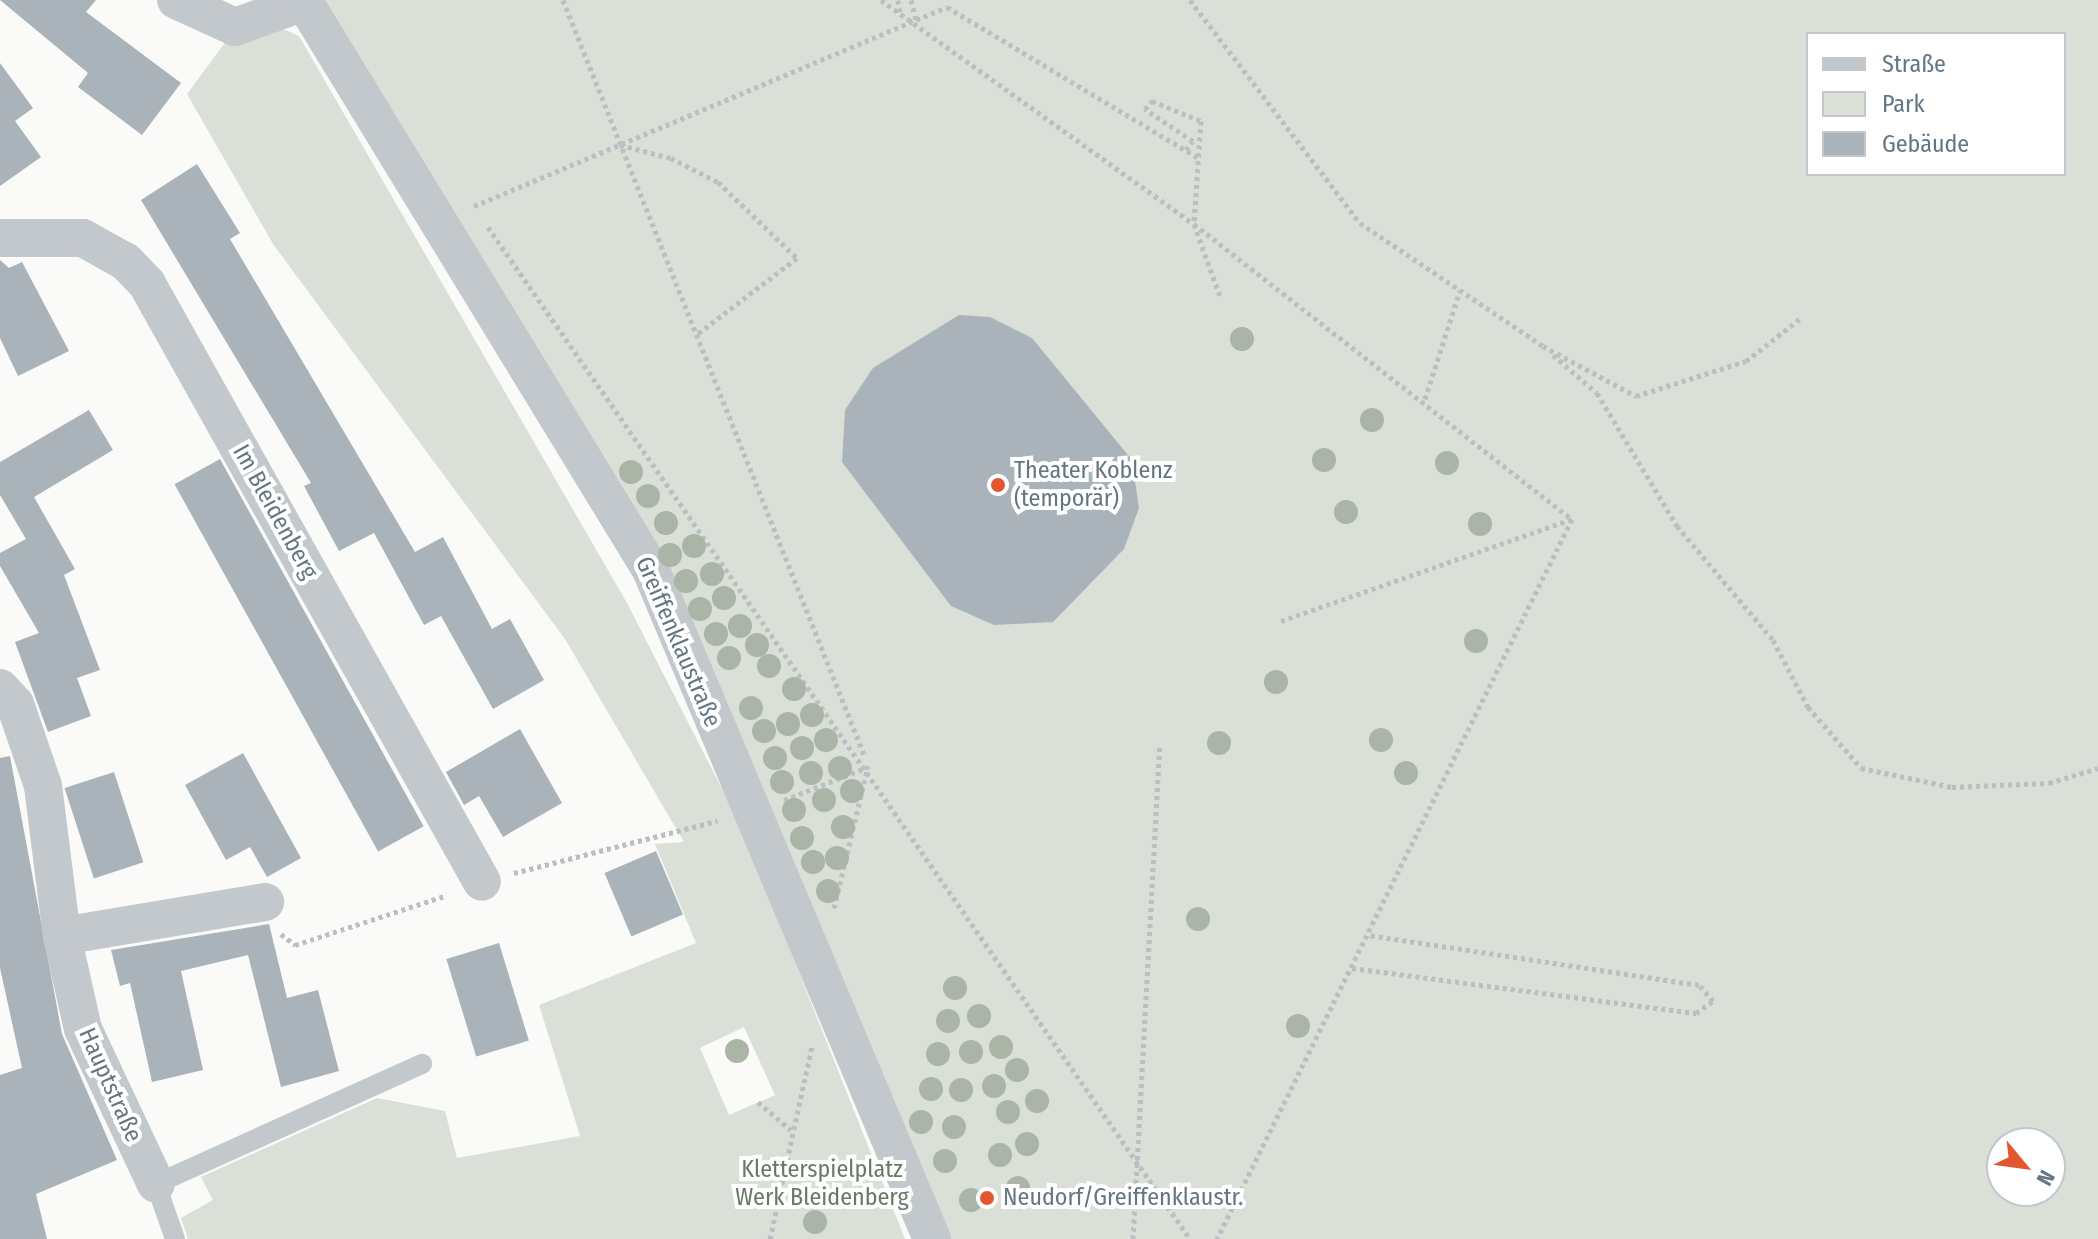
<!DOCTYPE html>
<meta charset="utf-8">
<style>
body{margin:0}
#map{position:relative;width:2098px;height:1239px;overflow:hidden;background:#fafaf8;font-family:"Fira Sans Condensed",sans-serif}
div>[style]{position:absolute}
.green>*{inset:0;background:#dadfd7}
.building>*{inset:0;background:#aab3b9;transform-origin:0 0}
.path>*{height:5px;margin-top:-2.5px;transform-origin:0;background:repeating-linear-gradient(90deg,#bbbfc2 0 4px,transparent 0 8px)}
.service>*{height:20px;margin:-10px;padding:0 10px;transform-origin:10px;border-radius:10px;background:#c3c8cc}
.minor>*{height:38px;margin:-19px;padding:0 19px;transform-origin:19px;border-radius:19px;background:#c3c8cc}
.trees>*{width:24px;height:24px;margin:-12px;border-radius:50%;background:#aab4a7}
.dots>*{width:22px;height:22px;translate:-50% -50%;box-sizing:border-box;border:4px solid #fff;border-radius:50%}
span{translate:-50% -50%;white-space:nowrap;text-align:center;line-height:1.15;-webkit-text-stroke:8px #fff;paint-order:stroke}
.poi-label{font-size:24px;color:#657683}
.left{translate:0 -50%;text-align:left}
.street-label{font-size:24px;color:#657683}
.park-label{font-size:24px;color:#687a64}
.legend{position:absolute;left:1806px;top:32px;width:260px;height:144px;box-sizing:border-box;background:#fff;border:2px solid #c1c8cd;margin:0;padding:10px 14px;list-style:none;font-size:24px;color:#657683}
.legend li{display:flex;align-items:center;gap:16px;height:40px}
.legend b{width:40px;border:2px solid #c1c8cd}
.north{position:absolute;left:1986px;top:1127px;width:80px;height:80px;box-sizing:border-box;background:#fff;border:2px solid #c1c8cd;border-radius:50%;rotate:119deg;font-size:22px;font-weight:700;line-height:32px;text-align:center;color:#657683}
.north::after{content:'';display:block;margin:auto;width:28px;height:36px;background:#e4572e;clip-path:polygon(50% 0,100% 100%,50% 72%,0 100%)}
</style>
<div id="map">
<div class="green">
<div style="clip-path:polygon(evenodd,316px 0,2098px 0,2098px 1239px,946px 1239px,657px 567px,316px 0,1808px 34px,2064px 34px,2064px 174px,1808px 174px,1808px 34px,316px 0,2002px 1143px,2050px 1143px,2050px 1191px,2002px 1191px,2002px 1143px)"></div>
<div style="clip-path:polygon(evenodd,283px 29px,299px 36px,627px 603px,740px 824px,905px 1239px,188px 1239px,181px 1218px,213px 1200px,201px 1177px,377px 1098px,445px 1111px,457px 1158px,580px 1136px,539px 1005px,696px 943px,655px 844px,684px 842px,565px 639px,273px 244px,187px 94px,227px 40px,283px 29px,744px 1027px,775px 1095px,729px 1115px,700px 1048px,744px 1027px)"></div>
</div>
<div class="building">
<div style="clip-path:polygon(0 0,96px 0,86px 12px,181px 83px,142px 135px,78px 87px,88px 73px)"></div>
<div style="clip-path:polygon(0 63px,33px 108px,15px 121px,41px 157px,0 186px)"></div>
<div style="clip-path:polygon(197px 164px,240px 233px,230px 239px,415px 552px,443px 537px,492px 629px,510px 619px,544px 680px,493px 709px,441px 616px,424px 625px,374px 533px,339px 551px,304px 486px,311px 483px,141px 200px)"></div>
<div style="clip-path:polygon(0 260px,9px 268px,22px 262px,69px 351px,18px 376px,0 338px)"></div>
<div style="clip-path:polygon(959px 315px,990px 317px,1032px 338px,1132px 460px,1139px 508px,1124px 549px,1053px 622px,994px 625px,951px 606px,842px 462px,845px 410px,873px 368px)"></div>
<div style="clip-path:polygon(89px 410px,113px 450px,34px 497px,75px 569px,64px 575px,100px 670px,77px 678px,91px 716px,48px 732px,15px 642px,39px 633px,0 566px,0 553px,26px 539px,0 495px,0 462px)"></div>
<div style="left:220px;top:459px;width:420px;height:52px;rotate:61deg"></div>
<div style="clip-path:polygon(520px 729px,562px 803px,503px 837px,479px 796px,464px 805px,446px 772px)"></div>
<div style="clip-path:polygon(243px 753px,301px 858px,267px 877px,250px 847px,226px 860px,185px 785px)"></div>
<div style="clip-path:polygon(10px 756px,62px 1034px,117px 1160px,36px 1194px,47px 1239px,0 1239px,0 1075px,22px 1068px,0 968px,0 758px)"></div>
<div style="left:114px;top:772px;width:95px;height:52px;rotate:72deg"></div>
<div style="left:656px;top:851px;width:69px;height:56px;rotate:67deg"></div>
<div style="clip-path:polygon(269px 924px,287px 998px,318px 990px,339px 1071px,281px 1087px,248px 955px,181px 971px,203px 1070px,152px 1082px,130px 983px,120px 986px,111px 950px)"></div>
<div style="left:499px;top:943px;width:102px;height:55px;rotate:73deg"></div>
</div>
<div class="path">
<div style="left:563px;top:0;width:815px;rotate:68.25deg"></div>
<div style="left:881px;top:0;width:385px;rotate:35.6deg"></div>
<div style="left:1194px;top:224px;width:479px;rotate:38deg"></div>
<div style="left:1572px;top:519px;width:803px;rotate:116.25deg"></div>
<div style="left:898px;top:0;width:14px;rotate:82deg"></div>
<div style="left:911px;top:0;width:21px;rotate:76deg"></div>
<div style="left:1190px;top:0;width:280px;rotate:52.7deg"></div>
<div style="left:1360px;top:223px;width:220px;rotate:33.9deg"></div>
<div style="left:1543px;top:346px;width:106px;rotate:28.3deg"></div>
<div style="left:1636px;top:396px;width:115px;rotate:-17.7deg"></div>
<div style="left:1746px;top:361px;width:70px;rotate:-38deg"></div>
<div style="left:620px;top:145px;width:53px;rotate:14.3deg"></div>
<div style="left:671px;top:158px;width:53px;rotate:27.1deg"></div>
<div style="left:718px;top:182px;width:110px;rotate:43.9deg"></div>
<div style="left:797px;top:258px;width:127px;rotate:142.7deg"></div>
<div style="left:1186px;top:150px;width:11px;rotate:-52deg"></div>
<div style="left:1193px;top:141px;width:58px;rotate:-146.3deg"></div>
<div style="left:1145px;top:109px;width:11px;rotate:-49deg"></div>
<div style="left:1152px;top:101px;width:53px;rotate:22.2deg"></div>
<div style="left:1201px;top:121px;width:103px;rotate:93.9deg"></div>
<div style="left:1194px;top:224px;width:80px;rotate:70.2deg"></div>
<div style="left:474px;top:206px;width:513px;rotate:-22.82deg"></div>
<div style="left:947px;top:7px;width:293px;rotate:31deg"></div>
<div style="left:488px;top:227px;width:1232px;rotate:55.25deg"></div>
<div style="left:1553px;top:355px;width:58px;rotate:40.8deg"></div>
<div style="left:1597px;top:393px;width:155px;rotate:59deg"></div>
<div style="left:1677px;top:526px;width:149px;rotate:49.9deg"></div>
<div style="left:1773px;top:640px;width:76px;rotate:62.4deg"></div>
<div style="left:1808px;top:707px;width:81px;rotate:49deg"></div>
<div style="left:1861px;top:768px;width:93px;rotate:11.8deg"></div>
<div style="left:1952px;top:787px;width:97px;rotate:-2.4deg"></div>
<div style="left:2049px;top:783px;width:51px;rotate:-17deg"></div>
<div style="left:1425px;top:399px;width:114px;rotate:-72.2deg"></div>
<div style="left:1281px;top:621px;width:308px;rotate:-19.3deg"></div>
<div style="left:784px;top:800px;width:90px;rotate:-21.4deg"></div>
<div style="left:514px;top:873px;width:210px;rotate:-14.4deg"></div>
<div style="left:834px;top:908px;width:146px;rotate:-76.5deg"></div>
<div style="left:281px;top:934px;width:18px;rotate:38deg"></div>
<div style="left:295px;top:945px;width:160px;rotate:-18.2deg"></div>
<div style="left:1352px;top:968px;width:347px;rotate:7.5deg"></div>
<div style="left:1696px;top:1013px;width:21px;rotate:-35deg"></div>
<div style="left:1713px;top:1001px;width:21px;rotate:-131deg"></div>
<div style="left:1699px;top:985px;width:335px;rotate:-171.4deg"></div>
<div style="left:758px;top:1102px;width:43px;rotate:40.3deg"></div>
<div style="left:770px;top:1239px;width:197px;rotate:-77.7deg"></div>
<div style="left:1133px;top:1239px;width:495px;rotate:-86.9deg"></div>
</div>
<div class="service">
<div style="left:175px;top:1239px;width:58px;rotate:-109.1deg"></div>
<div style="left:156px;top:1184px;width:292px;rotate:-24.3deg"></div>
</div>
<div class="minor">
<div style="left:176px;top:0;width:65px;rotate:24.6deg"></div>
<div style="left:235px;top:27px;width:73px;rotate:-19.9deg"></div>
<div style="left:303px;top:0;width:668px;rotate:58.59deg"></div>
<div style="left:651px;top:570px;width:726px;rotate:67.22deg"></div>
<div style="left:0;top:238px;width:83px"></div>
<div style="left:83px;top:238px;width:49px;rotate:29.2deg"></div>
<div style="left:126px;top:262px;width:30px;rotate:46deg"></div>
<div style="left:147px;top:284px;width:685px;rotate:60.74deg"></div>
<div style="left:0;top:688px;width:22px;rotate:47deg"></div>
<div style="left:15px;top:704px;width:87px;rotate:71.1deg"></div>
<div style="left:43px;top:786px;width:151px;rotate:82.8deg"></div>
<div style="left:62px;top:936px;width:95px;rotate:77.3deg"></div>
<div style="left:83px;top:1029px;width:171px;rotate:64.8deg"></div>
<div style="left:62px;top:936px;width:206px;rotate:-9.5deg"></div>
</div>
<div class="trees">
<div style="left:1242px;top:339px"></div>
<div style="left:1372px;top:420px"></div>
<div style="left:1324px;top:460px"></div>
<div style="left:1447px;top:463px"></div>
<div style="left:631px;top:472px"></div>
<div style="left:648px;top:496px"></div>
<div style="left:1346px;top:512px"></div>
<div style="left:666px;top:523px"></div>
<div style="left:1480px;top:524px"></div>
<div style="left:694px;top:546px"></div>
<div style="left:670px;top:555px"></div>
<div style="left:712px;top:574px"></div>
<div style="left:686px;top:581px"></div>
<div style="left:724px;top:598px"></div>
<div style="left:700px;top:609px"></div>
<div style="left:740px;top:626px"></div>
<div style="left:716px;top:634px"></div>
<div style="left:1476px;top:641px"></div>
<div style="left:757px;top:645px"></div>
<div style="left:729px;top:658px"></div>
<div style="left:769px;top:666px"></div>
<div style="left:1276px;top:682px"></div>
<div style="left:794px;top:689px"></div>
<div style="left:751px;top:708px"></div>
<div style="left:812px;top:715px"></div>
<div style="left:788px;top:724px"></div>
<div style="left:764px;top:731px"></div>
<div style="left:826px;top:740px"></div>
<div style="left:1381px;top:740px"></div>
<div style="left:1219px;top:743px"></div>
<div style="left:802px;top:748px"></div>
<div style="left:775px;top:758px"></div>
<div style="left:840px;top:768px"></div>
<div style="left:811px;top:773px"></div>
<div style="left:1406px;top:773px"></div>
<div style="left:782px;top:782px"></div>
<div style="left:852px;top:791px"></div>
<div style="left:824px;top:800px"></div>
<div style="left:794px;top:810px"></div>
<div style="left:843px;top:827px"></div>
<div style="left:802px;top:838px"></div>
<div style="left:837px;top:858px"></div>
<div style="left:813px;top:862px"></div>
<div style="left:828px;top:891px"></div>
<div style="left:1198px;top:919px"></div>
<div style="left:955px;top:988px"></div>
<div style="left:979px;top:1016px"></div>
<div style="left:948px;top:1021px"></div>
<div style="left:1298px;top:1026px"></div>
<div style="left:1001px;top:1047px"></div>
<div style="left:737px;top:1051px"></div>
<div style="left:971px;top:1052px"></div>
<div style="left:938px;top:1054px"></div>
<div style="left:1017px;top:1070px"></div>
<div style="left:994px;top:1086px"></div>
<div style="left:931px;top:1089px"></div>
<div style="left:961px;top:1090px"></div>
<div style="left:1037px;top:1101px"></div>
<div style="left:1008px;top:1112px"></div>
<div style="left:921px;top:1122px"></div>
<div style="left:954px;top:1127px"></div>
<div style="left:1027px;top:1144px"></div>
<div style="left:1000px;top:1155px"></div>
<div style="left:945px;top:1161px"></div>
<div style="left:1018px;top:1188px"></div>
<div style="left:971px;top:1200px"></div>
<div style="left:815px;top:1222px"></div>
</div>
<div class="dots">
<div style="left:998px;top:485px;background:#e4572e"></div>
<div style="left:987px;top:1198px;background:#e4572e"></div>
</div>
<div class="poi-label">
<span class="left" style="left:1014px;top:485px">Theater Koblenz<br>(temporär)</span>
<span class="left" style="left:1003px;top:1198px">Neudorf/Greiffenklaustr.</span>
</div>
<div class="street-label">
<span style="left:275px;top:512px;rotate:61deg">Im Bleidenberg</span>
<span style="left:678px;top:642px;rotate:67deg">Greiffenklaustraße</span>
<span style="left:110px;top:1085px;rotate:66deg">Hauptstraße</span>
</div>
<div class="park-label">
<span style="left:822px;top:1184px">Kletterspielplatz<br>Werk Bleidenberg</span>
</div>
<ul class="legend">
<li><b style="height:10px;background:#c3c8cc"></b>Straße</li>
<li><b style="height:22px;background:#dadfd7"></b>Park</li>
<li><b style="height:22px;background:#aab3b9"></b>Gebäude</li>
</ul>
<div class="north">N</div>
</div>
